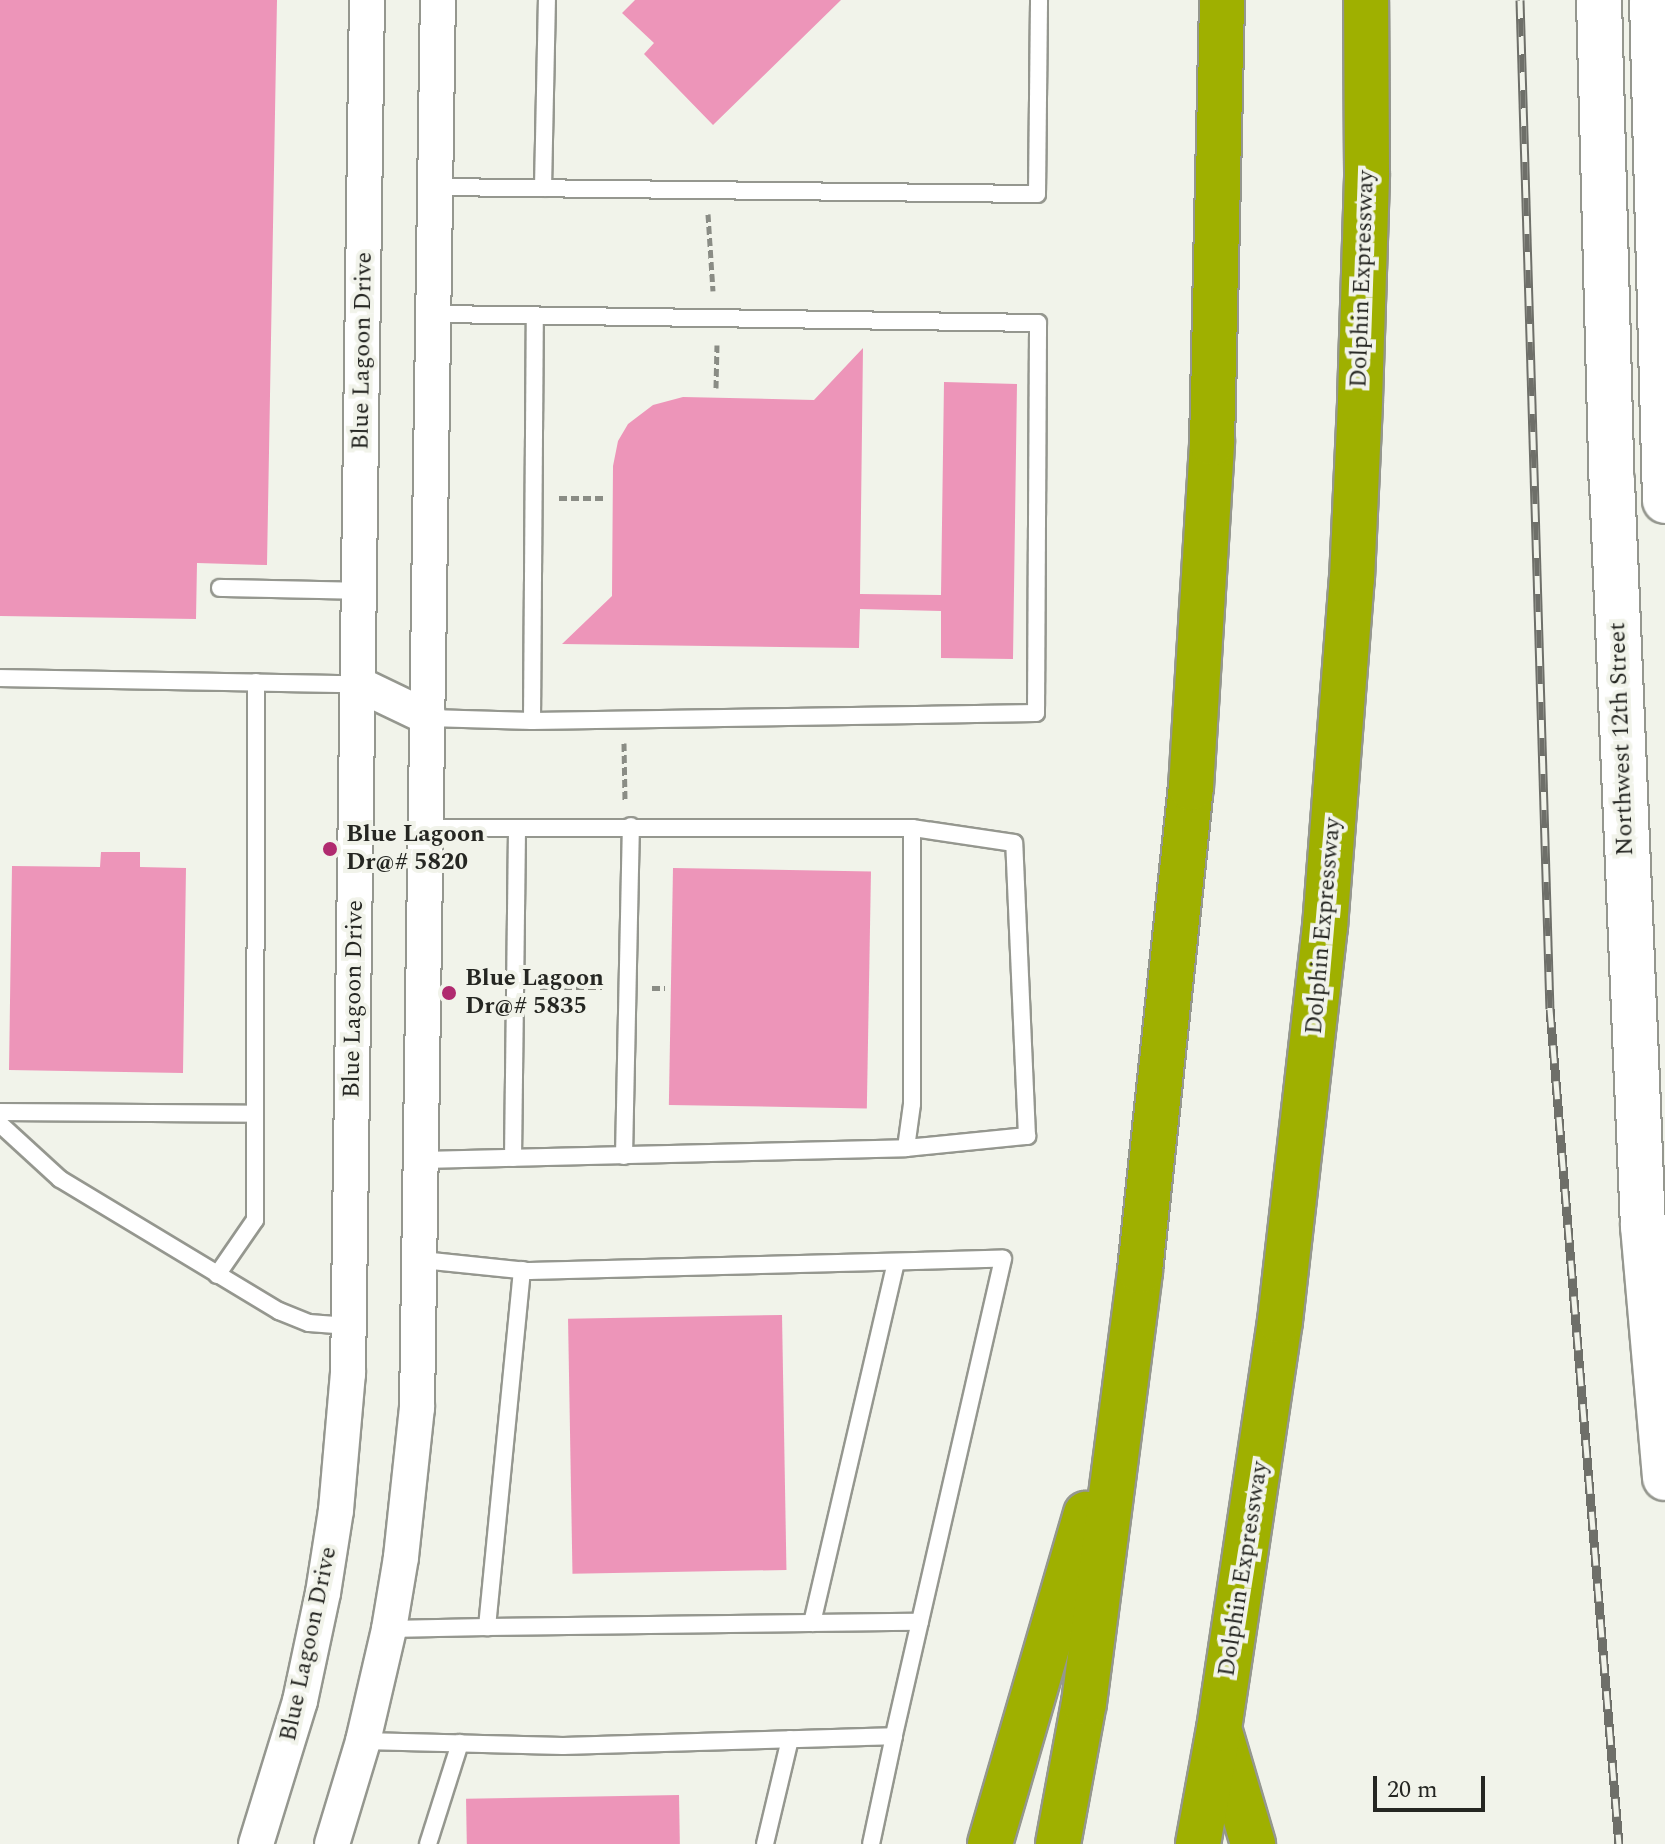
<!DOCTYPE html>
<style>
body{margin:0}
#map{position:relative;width:1665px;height:1844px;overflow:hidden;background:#f1f3ea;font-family:Spectral,serif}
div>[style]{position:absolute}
.building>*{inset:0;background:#ed95b9;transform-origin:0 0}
.path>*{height:5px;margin-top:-2.5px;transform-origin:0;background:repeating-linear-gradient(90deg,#8a8c85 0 8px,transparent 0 12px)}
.roads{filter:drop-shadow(2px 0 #95978f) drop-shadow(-2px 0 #95978f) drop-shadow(0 2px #95978f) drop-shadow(0 -2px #95978f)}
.service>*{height:16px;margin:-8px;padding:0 8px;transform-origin:8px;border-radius:8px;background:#fff}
.minor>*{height:34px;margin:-17px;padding:0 17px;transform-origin:17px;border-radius:17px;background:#fff}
.secondary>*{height:44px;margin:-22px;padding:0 22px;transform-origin:22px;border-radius:22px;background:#fff}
.motorway>*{height:44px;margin:-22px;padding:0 22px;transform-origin:22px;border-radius:22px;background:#9fb000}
.rail>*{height:9px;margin-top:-4.5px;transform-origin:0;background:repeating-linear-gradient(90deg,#f1f3ea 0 18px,#6e6f69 0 36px);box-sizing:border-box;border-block:2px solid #6e6f69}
.dots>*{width:22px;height:22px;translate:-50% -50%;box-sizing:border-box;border:4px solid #f1f3ea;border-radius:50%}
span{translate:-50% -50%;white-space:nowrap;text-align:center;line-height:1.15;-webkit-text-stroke:8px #f1f3ea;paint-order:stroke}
.street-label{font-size:24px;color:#252622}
.poi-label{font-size:24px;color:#252622;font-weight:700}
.left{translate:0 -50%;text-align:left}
.scale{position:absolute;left:1373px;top:1776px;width:112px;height:36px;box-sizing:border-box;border:4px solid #252622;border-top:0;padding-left:10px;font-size:24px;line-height:28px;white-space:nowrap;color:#252622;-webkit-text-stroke:6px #f1f3ea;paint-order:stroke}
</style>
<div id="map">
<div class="building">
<div style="clip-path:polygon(0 0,277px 0,267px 565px,197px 563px,196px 619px,0 616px)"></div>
<div style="clip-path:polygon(635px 0,841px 0,713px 125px,644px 54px,654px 43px,622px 13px)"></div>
<div style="clip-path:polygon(863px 348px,860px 594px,941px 595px,944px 382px,1017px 384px,1013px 659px,941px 658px,941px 611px,860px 609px,859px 648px,562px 644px,612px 596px,613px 466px,618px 441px,628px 424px,653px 405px,683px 397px,814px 400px)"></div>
<div style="clip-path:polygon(101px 852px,140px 852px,140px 867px,186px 868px,183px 1073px,9px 1070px,12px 866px,100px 867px)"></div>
<div style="left:673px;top:868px;width:198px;height:237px;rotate:1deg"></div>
<div style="left:782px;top:1315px;width:255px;height:214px;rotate:89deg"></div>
<div style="left:679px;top:1795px;width:49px;height:213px;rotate:89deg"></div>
</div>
<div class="path">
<div style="left:708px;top:214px;width:77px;rotate:86.3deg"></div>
<div style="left:716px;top:388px;width:43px;rotate:-88.7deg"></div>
<div style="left:559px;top:498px;width:48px"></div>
<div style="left:624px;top:743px;width:58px;rotate:89deg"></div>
<div style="left:540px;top:987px;width:62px"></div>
<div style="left:652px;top:988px;width:13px"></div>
</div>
<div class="roads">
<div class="service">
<div style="left:436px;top:187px;width:601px;rotate:0.67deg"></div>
<div style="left:1037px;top:194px;width:194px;rotate:-89.4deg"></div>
<div style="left:543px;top:188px;width:188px;rotate:-88.8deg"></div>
<div style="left:220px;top:588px;width:139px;rotate:1.2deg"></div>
<div style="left:0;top:678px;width:358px;rotate:1deg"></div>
<div style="left:429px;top:718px;width:103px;rotate:1.7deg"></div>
<div style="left:532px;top:721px;width:504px;rotate:-0.91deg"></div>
<div style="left:1036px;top:713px;width:390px;rotate:-89.7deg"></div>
<div style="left:1038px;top:323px;width:603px;rotate:-179.14deg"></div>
<div style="left:532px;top:721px;width:405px;rotate:-89.6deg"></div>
<div style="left:0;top:1112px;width:255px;rotate:0.4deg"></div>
<div style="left:0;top:1124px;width:81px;rotate:42.5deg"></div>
<div style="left:60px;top:1179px;width:256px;rotate:31.1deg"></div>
<div style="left:279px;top:1311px;width:32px;rotate:22deg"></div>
<div style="left:309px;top:1323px;width:40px;rotate:4.3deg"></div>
<div style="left:906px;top:1148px;width:44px;rotate:-82.2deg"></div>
<div style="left:912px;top:1104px;width:276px;rotate:-90deg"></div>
<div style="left:624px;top:1156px;width:330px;rotate:-88.8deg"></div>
<div style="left:513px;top:1158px;width:329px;rotate:-89.3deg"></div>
<div style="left:423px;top:1160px;width:483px;rotate:-1.4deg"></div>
<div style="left:906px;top:1148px;width:122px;rotate:-5.7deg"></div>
<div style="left:1027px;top:1136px;width:293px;rotate:-92.5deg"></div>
<div style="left:1014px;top:843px;width:103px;rotate:-171.6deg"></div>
<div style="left:912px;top:828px;width:485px;rotate:180deg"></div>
<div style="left:422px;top:1260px;width:108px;rotate:5.9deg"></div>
<div style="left:529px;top:1271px;width:474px;rotate:-1.5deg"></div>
<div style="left:1003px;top:1259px;width:489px;rotate:102.9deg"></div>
<div style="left:522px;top:1270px;width:359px;rotate:95.6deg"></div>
<div style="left:487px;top:1627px;width:433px;rotate:-0.7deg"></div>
<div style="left:217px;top:1275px;width:67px;rotate:-55.4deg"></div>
<div style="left:255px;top:1220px;width:538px;rotate:-89.89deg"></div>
<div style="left:812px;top:1623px;width:370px;rotate:-76.9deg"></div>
<div style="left:389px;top:1629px;width:98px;rotate:-1.2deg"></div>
<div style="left:363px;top:1741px;width:200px;rotate:1.4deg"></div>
<div style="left:563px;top:1746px;width:331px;rotate:-1.7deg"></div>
<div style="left:894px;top:1736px;width:110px;rotate:102deg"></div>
<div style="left:428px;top:1844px;width:106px;rotate:-72.4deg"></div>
<div style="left:765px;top:1844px;width:108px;rotate:-76.6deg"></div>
</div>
<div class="minor">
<div style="left:358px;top:684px;width:79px;rotate:25.6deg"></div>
<div style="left:256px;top:1844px;width:150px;rotate:-72.9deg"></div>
<div style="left:300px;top:1701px;width:110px;rotate:-78deg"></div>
<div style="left:323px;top:1593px;width:84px;rotate:-81.1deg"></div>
<div style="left:336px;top:1510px;width:137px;rotate:-85deg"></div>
<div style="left:348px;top:1374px;width:1374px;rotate:-89.21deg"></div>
<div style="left:332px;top:1844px;width:108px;rotate:-73.2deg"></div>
<div style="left:363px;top:1741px;width:115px;rotate:-76.9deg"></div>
<div style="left:389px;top:1629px;width:73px;rotate:-80.5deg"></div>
<div style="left:401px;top:1557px;width:150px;rotate:-83.9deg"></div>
<div style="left:417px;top:1408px;width:1408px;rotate:-89.15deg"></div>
</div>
<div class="secondary">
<div style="left:1599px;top:0;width:481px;rotate:88.5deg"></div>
<div style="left:1612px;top:481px;width:746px;rotate:87.62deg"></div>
<div style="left:1643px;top:1226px;width:253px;rotate:85deg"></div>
<div style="left:1652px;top:0;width:501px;rotate:88.51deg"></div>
</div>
<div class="motorway">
<div style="left:1221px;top:1735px;width:114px;rotate:73.6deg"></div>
<div style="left:990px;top:1844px;width:344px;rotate:-73.8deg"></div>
<div style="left:1058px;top:1844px;width:143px;rotate:-79.6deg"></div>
<div style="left:1084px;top:1703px;width:436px;rotate:-82.6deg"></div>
<div style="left:1140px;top:1271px;width:486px;rotate:-84deg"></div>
<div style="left:1191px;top:788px;width:346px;rotate:-86.5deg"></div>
<div style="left:1212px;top:443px;width:443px;rotate:-88.7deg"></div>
<div style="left:1198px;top:1844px;width:117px;rotate:-79.7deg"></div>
<div style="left:1219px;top:1729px;width:413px;rotate:-81.5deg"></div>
<div style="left:1280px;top:1321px;width:397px;rotate:-83.5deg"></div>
<div style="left:1325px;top:927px;width:349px;rotate:-85.6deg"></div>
<div style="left:1352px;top:579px;width:179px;rotate:-87.4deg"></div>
<div style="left:1360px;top:400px;width:227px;rotate:-88.2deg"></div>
<div style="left:1367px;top:173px;width:173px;rotate:-90.3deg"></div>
</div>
</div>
<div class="rail">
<div style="left:1520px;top:0;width:1009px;rotate:88.3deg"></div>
<div style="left:1550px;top:1009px;width:838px;rotate:85.28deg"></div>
</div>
<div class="dots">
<div style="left:330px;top:849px;background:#b02a6f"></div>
<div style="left:449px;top:993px;background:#b02a6f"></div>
</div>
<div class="street-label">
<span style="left:1363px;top:279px;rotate:-88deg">Dolphin Expressway</span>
<span style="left:363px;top:351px;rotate:-89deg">Blue Lagoon Drive</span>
<span style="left:1622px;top:739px;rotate:-92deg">Northwest 12th Street</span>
<span style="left:1324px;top:926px;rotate:-85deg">Dolphin Expressway</span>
<span style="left:354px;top:999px;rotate:-89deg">Blue Lagoon Drive</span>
<span style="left:1244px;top:1569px;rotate:-81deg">Dolphin Expressway</span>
<span style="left:309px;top:1644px;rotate:-78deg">Blue Lagoon Drive</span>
</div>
<div class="poi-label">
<span class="left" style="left:346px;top:849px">Blue Lagoon<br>Dr@# 5820</span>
<span class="left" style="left:465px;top:993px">Blue Lagoon<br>Dr@# 5835</span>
</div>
<div class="scale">20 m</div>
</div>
